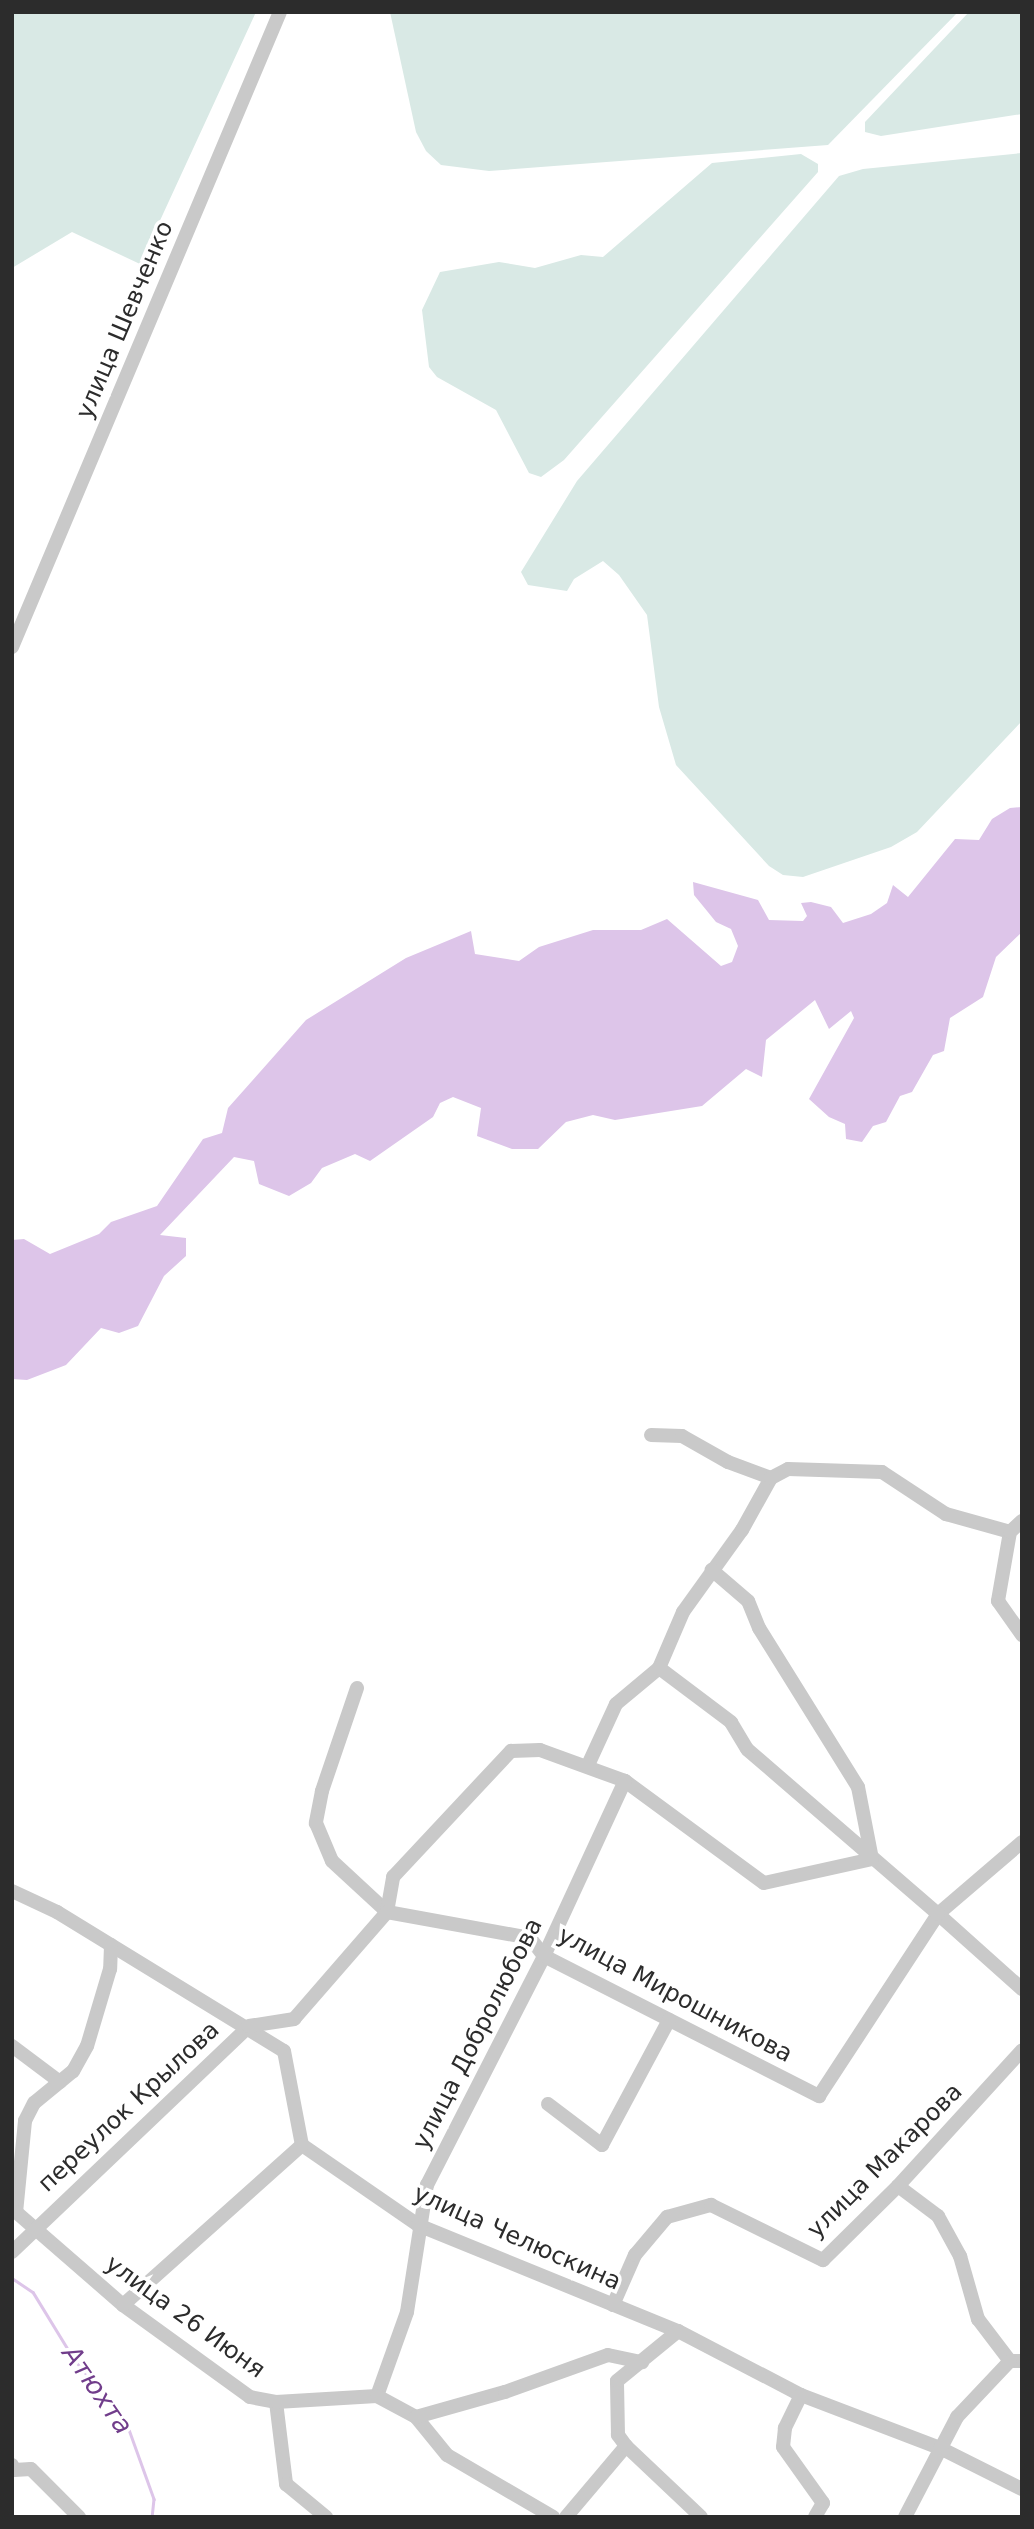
<!DOCTYPE html>
<meta charset="utf-8">
<style>
body{margin:0}
#map{position:relative;width:1034px;height:2529px;overflow:hidden;background:#fff;font-family:"DejaVu Sans",sans-serif}
div>[style]{position:absolute}
.green>*{inset:0;background:#d9e9e5}
.water>*{inset:0;background:#ddc5e9}
.stream>*{height:2.5px;margin:-1.25px;padding:0 1.25px;transform-origin:1.25px;border-radius:1.25px;background:#ddc5e9}
.minor>*{height:14px;margin:-7px;padding:0 7px;transform-origin:7px;border-radius:7px;background:#c9c9c9}
span{translate:-50% -50%;white-space:nowrap;text-align:center;line-height:1.15;-webkit-text-stroke:7px #fff;paint-order:stroke}
.street-label{font-size:24px;color:#2c2c2c}
.water-label{font-size:26px;color:#713d8b;font-style:italic}
.frame{position:absolute;inset:0;border:14px solid #2c2c2c;pointer-events:none}
</style>
<div id="map">
<div class="green">
<div style="clip-path:polygon(12px 12px,256px 12px,140px 264px,72px 232px,12px 268px)"></div>
<div style="clip-path:polygon(390px 12px,958px 12px,828px 145px,489px 171px,441px 165px,426px 151px,416px 132px)"></div>
<div style="clip-path:polygon(969px 12px,1022px 12px,1022px 114px,881px 136px,865px 132px,865px 122px)"></div>
<div style="clip-path:polygon(1022px 153px,1022px 721px,917px 832px,891px 847px,803px 877px,783px 875px,769px 866px,676px 765px,659px 707px,647px 615px,619px 575px,603px 561px,574px 579px,567px 591px,528px 585px,521px 572px,577px 481px,839px 176px,863px 169px)"></div>
<div style="clip-path:polygon(801px 154px,818px 164px,818px 172px,564px 460px,541px 477px,529px 473px,496px 410px,437px 377px,429px 367px,422px 310px,440px 272px,499px 262px,535px 268px,581px 255px,603px 257px,712px 163px)"></div>
</div>
<div class="water">
<div style="clip-path:polygon(1022px 807px,1022px 932px,996px 957px,983px 997px,950px 1018px,944px 1051px,933px 1055px,912px 1092px,900px 1096px,886px 1122px,873px 1126px,862px 1142px,846px 1139px,845px 1124px,829px 1117px,809px 1099px,854px 1018px,851px 1011px,829px 1029px,815px 1000px,766px 1040px,762px 1077px,746px 1069px,702px 1106px,615px 1120px,593px 1115px,566px 1122px,538px 1149px,512px 1149px,477px 1136px,481px 1108px,453px 1097px,440px 1103px,433px 1117px,370px 1161px,355px 1154px,322px 1168px,311px 1183px,289px 1196px,259px 1184px,254px 1161px,234px 1157px,160px 1235px,186px 1238px,186px 1256px,164px 1276px,138px 1326px,119px 1333px,101px 1328px,66px 1365px,27px 1380px,12px 1379px,12px 1240px,24px 1239px,50px 1254px,99px 1234px,111px 1222px,157px 1206px,203px 1139px,222px 1133px,228px 1108px,306px 1020px,406px 958px,471px 931px,475px 954px,519px 961px,539px 947px,593px 930px,641px 930px,667px 919px,721px 966px,732px 962px,738px 946px,731px 929px,716px 922px,694px 895px,693px 882px,758px 900px,769px 920px,803px 921px,807px 916px,801px 903px,811px 902px,831px 907px,843px 923px,871px 914px,887px 903px,893px 885px,908px 897px,955px 839px,979px 840px,992px 819px,1010px 808px)"></div>
</div>
<div class="stream">
<div style="left:12px;top:2278px;width:25px;rotate:34deg"></div>
<div style="left:33px;top:2292px;width:79px;rotate:58.5deg"></div>
<div style="left:74px;top:2359px;width:84px;rotate:50.8deg"></div>
<div style="left:127px;top:2424px;width:80px;rotate:70.2deg"></div>
<div style="left:154px;top:2499px;width:18px;rotate:96deg"></div>
</div>
<div class="minor">
<div style="left:12px;top:647px;width:689px;rotate:-67.12deg"></div>
<div style="left:651px;top:1435px;width:31px;rotate:2deg"></div>
<div style="left:682px;top:1436px;width:53px;rotate:29.5deg"></div>
<div style="left:728px;top:1462px;width:46px;rotate:20.4deg"></div>
<div style="left:1010px;top:1532px;width:70px;rotate:99.9deg"></div>
<div style="left:998px;top:1601px;width:42px;rotate:54.8deg"></div>
<div style="left:357px;top:1688px;width:109px;rotate:108.8deg"></div>
<div style="left:322px;top:1791px;width:33px;rotate:101deg"></div>
<div style="left:316px;top:1823px;width:41px;rotate:67.2deg"></div>
<div style="left:332px;top:1861px;width:75px;rotate:42.8deg"></div>
<div style="left:588px;top:1765px;width:67px;rotate:-65.3deg"></div>
<div style="left:616px;top:1704px;width:56px;rotate:-39.9deg"></div>
<div style="left:659px;top:1668px;width:61px;rotate:-66.8deg"></div>
<div style="left:683px;top:1612px;width:101px;rotate:-54.3deg"></div>
<div style="left:742px;top:1530px;width:60px;rotate:-60.9deg"></div>
<div style="left:771px;top:1478px;width:19px;rotate:-28deg"></div>
<div style="left:788px;top:1469px;width:94px;rotate:1.8deg"></div>
<div style="left:882px;top:1472px;width:77px;rotate:33.3deg"></div>
<div style="left:946px;top:1514px;width:66px;rotate:15.7deg"></div>
<div style="left:1010px;top:1532px;width:16px;rotate:-43deg"></div>
<div style="left:1022px;top:1842px;width:111px;rotate:139.4deg"></div>
<div style="left:938px;top:1914px;width:113px;rotate:41.8deg"></div>
<div style="left:12px;top:1891px;width:50px;rotate:25deg"></div>
<div style="left:57px;top:1912px;width:266px;rotate:31.5deg"></div>
<div style="left:284px;top:2051px;width:96px;rotate:79.2deg"></div>
<div style="left:302px;top:2145px;width:141px;rotate:34.6deg"></div>
<div style="left:418px;top:2225px;width:281px;rotate:22.2deg"></div>
<div style="left:678px;top:2331px;width:139px;rotate:27.5deg"></div>
<div style="left:801px;top:2395px;width:149px;rotate:20.9deg"></div>
<div style="left:940px;top:2448px;width:92px;rotate:26.6deg"></div>
<div style="left:387px;top:1912px;width:145px;rotate:10.3deg"></div>
<div style="left:530px;top:1938px;width:23px;rotate:52deg"></div>
<div style="left:544px;top:1956px;width:309px;rotate:27deg"></div>
<div style="left:819px;top:2096px;width:217px;rotate:-56.8deg"></div>
<div style="left:938px;top:1914px;width:252px;rotate:-139.2deg"></div>
<div style="left:747px;top:1749px;width:31px;rotate:-121deg"></div>
<div style="left:731px;top:1722px;width:90px;rotate:-143.1deg"></div>
<div style="left:387px;top:1912px;width:36px;rotate:-80deg"></div>
<div style="left:393px;top:1877px;width:173px;rotate:-46.9deg"></div>
<div style="left:511px;top:1751px;width:29px;rotate:-2deg"></div>
<div style="left:540px;top:1750px;width:90px;rotate:20deg"></div>
<div style="left:625px;top:1781px;width:172px;rotate:36.3deg"></div>
<div style="left:764px;top:1883px;width:111px;rotate:-12.5deg"></div>
<div style="left:872px;top:1859px;width:73px;rotate:-101deg"></div>
<div style="left:858px;top:1787px;width:187px;rotate:-121.9deg"></div>
<div style="left:759px;top:1628px;width:29px;rotate:-112deg"></div>
<div style="left:748px;top:1601px;width:48px;rotate:-139.3deg"></div>
<div style="left:111px;top:1945px;width:24px;rotate:92deg"></div>
<div style="left:110px;top:1969px;width:80px;rotate:106.6deg"></div>
<div style="left:87px;top:2046px;width:29px;rotate:119deg"></div>
<div style="left:73px;top:2071px;width:50px;rotate:140.6deg"></div>
<div style="left:34px;top:2103px;width:20px;rotate:117deg"></div>
<div style="left:25px;top:2121px;width:91px;rotate:95.6deg"></div>
<div style="left:16px;top:2212px;width:142px;rotate:41deg"></div>
<div style="left:123px;top:2305px;width:157px;rotate:35.9deg"></div>
<div style="left:250px;top:2397px;width:26px;rotate:11deg"></div>
<div style="left:276px;top:2402px;width:83px;rotate:83deg"></div>
<div style="left:286px;top:2484px;width:52px;rotate:39.5deg"></div>
<div style="left:12px;top:2046px;width:60px;rotate:36.9deg"></div>
<div style="left:548px;top:2104px;width:68px;rotate:37.2deg"></div>
<div style="left:602px;top:2145px;width:142px;rotate:-61.8deg"></div>
<div style="left:898px;top:2186px;width:50px;rotate:36.9deg"></div>
<div style="left:938px;top:2216px;width:46px;rotate:61.2deg"></div>
<div style="left:960px;top:2256px;width:66px;rotate:74.1deg"></div>
<div style="left:978px;top:2319px;width:53px;rotate:52.7deg"></div>
<div style="left:1010px;top:2361px;width:12px"></div>
<div style="left:12px;top:2252px;width:327px;rotate:-43.6deg"></div>
<div style="left:249px;top:2026px;width:46px;rotate:-8.8deg"></div>
<div style="left:294px;top:2019px;width:142px;rotate:-49deg"></div>
<div style="left:123px;top:2305px;width:240px;rotate:-41.8deg"></div>
<div style="left:613px;top:2305px;width:55px;rotate:-66.3deg"></div>
<div style="left:635px;top:2255px;width:50px;rotate:-49.9deg"></div>
<div style="left:667px;top:2217px;width:46px;rotate:-15.3deg"></div>
<div style="left:711px;top:2205px;width:125px;rotate:26.2deg"></div>
<div style="left:823px;top:2260px;width:105px;rotate:-44.6deg"></div>
<div style="left:898px;top:2186px;width:184px;rotate:-47.6deg"></div>
<div style="left:801px;top:2395px;width:37px;rotate:116deg"></div>
<div style="left:785px;top:2428px;width:19px;rotate:96deg"></div>
<div style="left:783px;top:2447px;width:69px;rotate:54.5deg"></div>
<div style="left:823px;top:2503px;width:16px;rotate:120deg"></div>
<div style="left:377px;top:2396px;width:89px;rotate:-70.3deg"></div>
<div style="left:407px;top:2312px;width:129px;rotate:-81.1deg"></div>
<div style="left:427px;top:2185px;width:257px;rotate:-62.9deg"></div>
<div style="left:544px;top:1956px;width:193px;rotate:-65.2deg"></div>
<div style="left:276px;top:2402px;width:101px;rotate:-3.4deg"></div>
<div style="left:377px;top:2396px;width:44px;rotate:28.3deg"></div>
<div style="left:416px;top:2417px;width:49px;rotate:50.8deg"></div>
<div style="left:447px;top:2455px;width:123px;rotate:30.3deg"></div>
<div style="left:416px;top:2417px;width:92px;rotate:-15.7deg"></div>
<div style="left:505px;top:2392px;width:109px;rotate:-19.8deg"></div>
<div style="left:608px;top:2355px;width:35px;rotate:12deg"></div>
<div style="left:626px;top:2446px;width:103px;rotate:43.4deg"></div>
<div style="left:12px;top:2465px;width:5px;rotate:68deg"></div>
<div style="left:14px;top:2470px;width:17px;rotate:-3deg"></div>
<div style="left:31px;top:2469px;width:68px;rotate:45deg"></div>
<div style="left:566px;top:2517px;width:93px;rotate:-49.8deg"></div>
<div style="left:626px;top:2446px;width:14px;rotate:-126deg"></div>
<div style="left:618px;top:2435px;width:54px;rotate:-91.1deg"></div>
<div style="left:617px;top:2381px;width:79px;rotate:-39.3deg"></div>
<div style="left:905px;top:2517px;width:113px;rotate:-62.5deg"></div>
<div style="left:957px;top:2417px;width:77px;rotate:-46.6deg"></div>
</div>
<div class="street-label">
<span style="left:125px;top:320px;rotate:-67deg">улица Шевченко</span>
<span style="left:675px;top:1995px;rotate:28deg">улица Мирошникова</span>
<span style="left:478px;top:2034px;rotate:-63deg">улица Добролюбова</span>
<span style="left:129px;top:2107px;rotate:-43deg">переулок Крылова</span>
<span style="left:885px;top:2161px;rotate:-45deg">улица Макарова</span>
<span style="left:517px;top:2238px;rotate:24deg">улица Челюскина</span>
<span style="left:185px;top:2317px;rotate:36deg">улица 26 Июня</span>
</div>
<div class="water-label">
<span style="left:97px;top:2390px;rotate:55deg">Атюхта</span>
</div>
<div class="frame"></div>
</div>
